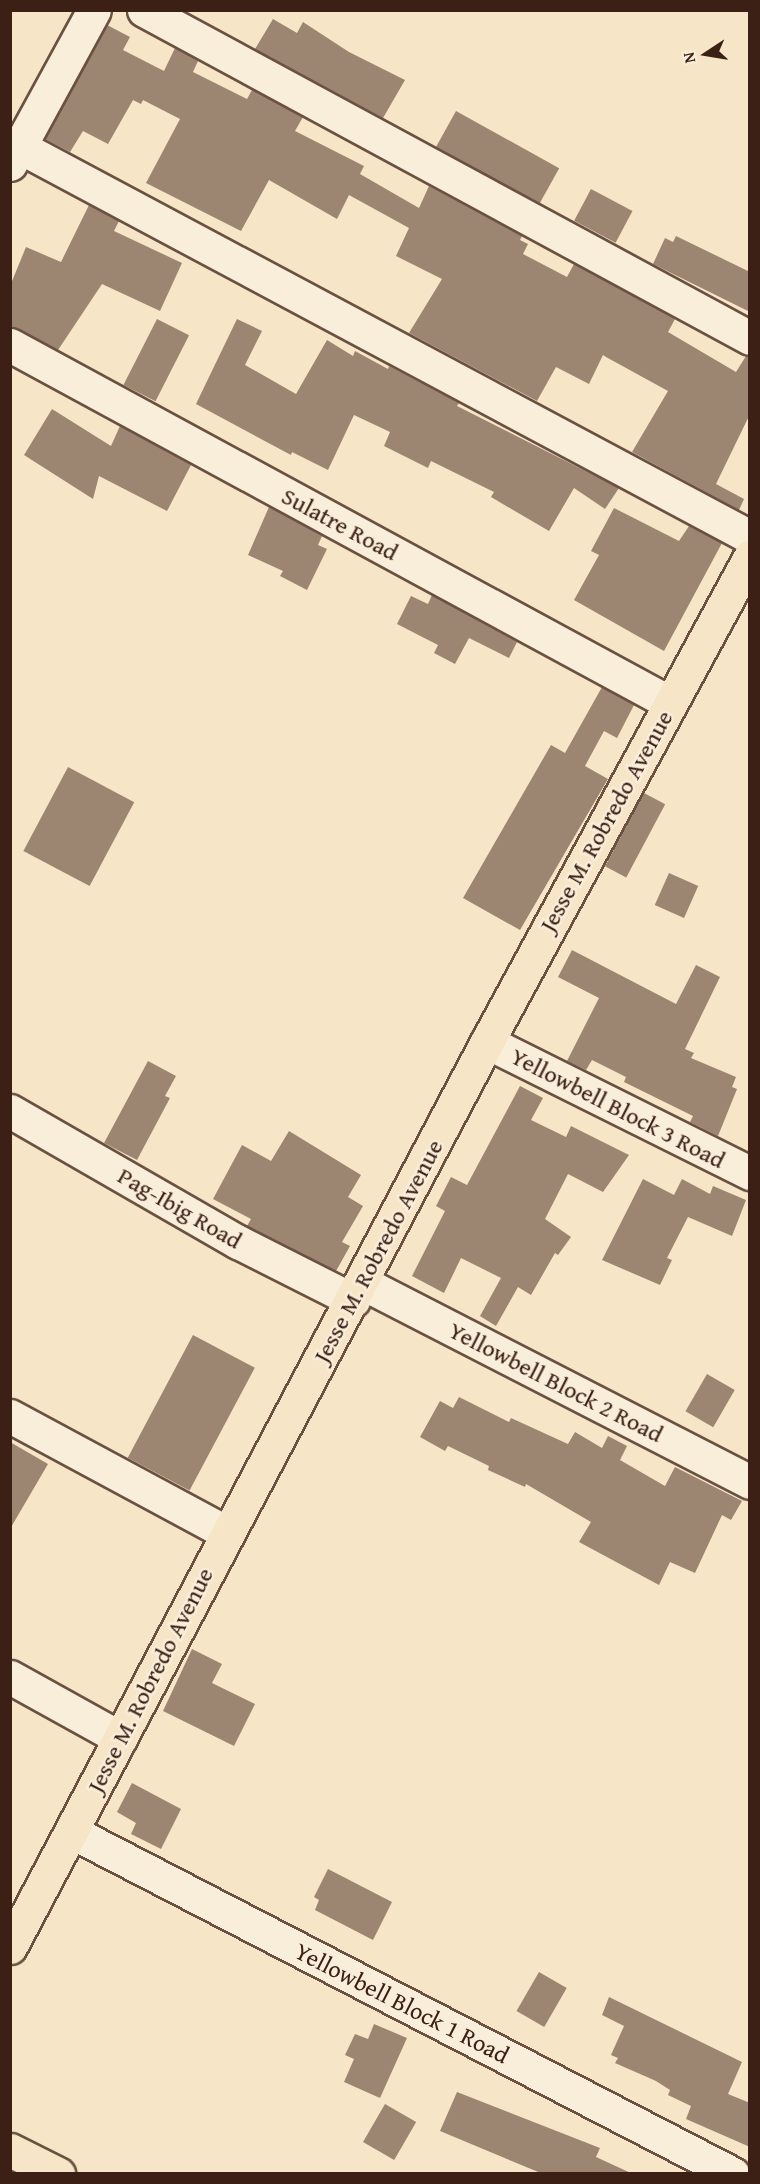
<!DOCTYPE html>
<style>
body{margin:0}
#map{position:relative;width:760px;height:2184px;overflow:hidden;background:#f6e5c6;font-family:"Gentium Book Plus",serif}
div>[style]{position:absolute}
.building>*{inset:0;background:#9d8671;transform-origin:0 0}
.roads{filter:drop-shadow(2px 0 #6a5141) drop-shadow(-2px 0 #6a5141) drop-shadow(0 2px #6a5141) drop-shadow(0 -2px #6a5141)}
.minor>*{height:33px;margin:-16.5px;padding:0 16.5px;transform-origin:16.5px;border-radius:16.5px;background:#f9eeda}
.major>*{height:33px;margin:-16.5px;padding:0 16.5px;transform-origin:16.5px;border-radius:16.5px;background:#f6e5c6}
span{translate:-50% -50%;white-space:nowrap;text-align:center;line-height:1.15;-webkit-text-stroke:5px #f9eeda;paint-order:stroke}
.street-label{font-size:24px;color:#3c2015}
.frame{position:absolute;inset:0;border:12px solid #3c2015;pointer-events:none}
.north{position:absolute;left:676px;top:24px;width:60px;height:60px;-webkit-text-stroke:4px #f9eeda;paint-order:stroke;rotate:258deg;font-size:16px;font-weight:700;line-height:24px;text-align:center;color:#3c2015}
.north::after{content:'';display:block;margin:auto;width:21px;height:27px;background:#3c2015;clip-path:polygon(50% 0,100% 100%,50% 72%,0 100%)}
</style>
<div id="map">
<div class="building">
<div style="clip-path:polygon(273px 19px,297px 33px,303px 22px,349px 52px,405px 80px,383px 118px,255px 49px)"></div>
<div style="clip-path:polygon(107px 25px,130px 37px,123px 50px,164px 71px,175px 48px,198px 61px,193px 72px,247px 99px,252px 90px,303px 117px,295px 131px,364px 166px,360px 174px,419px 208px,429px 186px,522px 236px,520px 240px,528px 244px,523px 254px,567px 277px,574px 264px,675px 319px,668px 332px,736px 372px,746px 356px,750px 357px,750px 414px,716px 484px,744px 499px,739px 510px,632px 452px,668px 391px,606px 357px,603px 355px,589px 384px,556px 367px,537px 401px,409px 333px,442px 279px,396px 256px,409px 228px,349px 195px,337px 219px,269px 180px,241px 231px,146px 183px,180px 119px,143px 100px,141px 104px,133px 100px,108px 144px,83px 131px,70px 152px,45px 139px)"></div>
<div style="left:456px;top:111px;width:118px;height:41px;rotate:29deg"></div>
<div style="left:591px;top:189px;width:47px;height:36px;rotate:28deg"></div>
<div style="clip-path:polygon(89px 205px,119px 221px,114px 231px,182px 263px,160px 311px,102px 284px,58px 350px,10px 326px,10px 286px,26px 247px,61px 262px)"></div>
<div style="clip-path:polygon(676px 236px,750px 272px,750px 312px,653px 264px,665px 238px,673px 242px)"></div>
<div style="left:157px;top:319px;width:36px;height:74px;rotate:27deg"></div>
<div style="clip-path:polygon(237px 319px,262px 331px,245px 365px,296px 394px,327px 340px,353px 356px,355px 351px,388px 369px,389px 366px,459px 403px,457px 406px,619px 488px,605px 509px,574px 488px,549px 531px,491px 497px,494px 492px,431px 461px,428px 468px,384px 446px,390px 432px,354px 415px,328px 470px,292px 452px,291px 455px,196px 404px)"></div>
<div style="clip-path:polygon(52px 409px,111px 446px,120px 426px,191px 465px,167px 511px,99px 476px,93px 499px,24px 455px)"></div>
<div style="clip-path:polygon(269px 507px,322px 536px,318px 545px,327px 549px,307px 590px,280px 576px,283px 571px,248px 555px)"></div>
<div style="clip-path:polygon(614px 508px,679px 541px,689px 526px,722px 543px,664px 651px,574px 600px,599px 555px,591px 551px)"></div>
<div style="clip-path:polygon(432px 595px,517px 642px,509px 658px,469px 638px,455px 664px,434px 653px,438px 645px,397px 624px,411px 596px,428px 604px)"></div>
<div style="clip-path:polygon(602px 687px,634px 705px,617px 738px,604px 731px,585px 766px,608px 779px,520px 930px,463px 898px,551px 745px,565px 753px)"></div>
<div style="left:68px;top:767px;width:75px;height:95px;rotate:28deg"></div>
<div style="left:644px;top:793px;width:24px;height:83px;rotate:28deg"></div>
<div style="left:669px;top:873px;width:32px;height:35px;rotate:24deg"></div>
<div style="clip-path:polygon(572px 950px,676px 1004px,696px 965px,720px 977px,685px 1049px,694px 1053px,691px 1058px,736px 1077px,732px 1087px,737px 1089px,718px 1136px,690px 1122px,693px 1116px,624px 1082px,626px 1077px,592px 1060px,586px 1070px,567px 1061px,599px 998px,558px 977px)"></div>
<div style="clip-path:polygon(148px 1061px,176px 1076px,165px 1096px,170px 1098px,137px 1160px,104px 1143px)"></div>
<div style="clip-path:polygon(520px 1086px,543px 1098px,531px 1120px,566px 1137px,571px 1126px,629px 1155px,603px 1192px,568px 1174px,545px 1219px,571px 1237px,558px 1255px,555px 1253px,531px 1295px,518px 1287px,496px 1326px,480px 1316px,501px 1278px,461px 1258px,444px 1293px,412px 1276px,445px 1211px,436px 1206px,451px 1177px,467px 1185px)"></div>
<div style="clip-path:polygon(289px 1131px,361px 1175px,348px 1197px,363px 1206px,342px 1242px,350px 1246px,336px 1271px,247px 1226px,251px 1219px,213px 1199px,242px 1145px,271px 1161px)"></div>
<div style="clip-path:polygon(643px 1179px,674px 1195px,682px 1179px,710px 1194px,713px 1186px,746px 1200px,732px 1236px,688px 1217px,667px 1258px,672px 1260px,660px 1285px,602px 1260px)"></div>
<div style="left:193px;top:1335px;width:70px;height:139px;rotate:28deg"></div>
<div style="left:707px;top:1374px;width:32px;height:43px;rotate:30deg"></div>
<div style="clip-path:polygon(459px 1397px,509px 1422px,511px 1418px,568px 1444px,575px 1432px,602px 1448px,608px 1436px,627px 1446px,620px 1460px,665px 1486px,675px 1467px,742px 1501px,731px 1520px,722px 1515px,695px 1573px,670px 1562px,659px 1585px,579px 1542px,591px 1522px,526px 1484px,525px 1487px,488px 1470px,489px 1466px,448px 1446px,445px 1451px,420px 1437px,440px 1401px,453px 1408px)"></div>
<div style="clip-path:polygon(10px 1442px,48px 1464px,10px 1529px)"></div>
<div style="clip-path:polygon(192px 1649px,222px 1664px,212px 1683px,255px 1704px,234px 1746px,163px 1711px)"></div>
<div style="clip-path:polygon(132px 1783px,181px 1809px,161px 1849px,131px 1834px,136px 1823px,117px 1812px)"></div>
<div style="clip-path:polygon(328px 1869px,392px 1902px,373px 1940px,315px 1910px,319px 1900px,314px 1897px)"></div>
<div style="left:539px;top:1972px;width:32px;height:45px;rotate:30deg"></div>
<div style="clip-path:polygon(609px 1997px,742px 2062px,728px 2094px,750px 2103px,750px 2147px,686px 2119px,691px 2106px,668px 2095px,670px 2090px,656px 2081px,615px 2063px,618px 2058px,611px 2055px,624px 2026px,602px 2015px)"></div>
<div style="clip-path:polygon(374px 2024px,407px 2038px,380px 2098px,344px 2082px,354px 2059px,345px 2055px,355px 2034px,368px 2039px)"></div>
<div style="clip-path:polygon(457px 2092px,600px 2148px,596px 2157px,633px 2174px,543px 2174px,440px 2131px)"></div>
<div style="left:385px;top:2104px;width:36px;height:44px;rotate:30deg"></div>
</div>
<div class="roads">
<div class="minor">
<div style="left:144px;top:10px;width:689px;rotate:28.42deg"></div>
<div style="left:20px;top:147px;width:828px;rotate:28.11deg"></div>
<div style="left:10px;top:164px;width:175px;rotate:-61.4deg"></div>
<div style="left:10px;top:345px;width:751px;rotate:28.48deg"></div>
<div style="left:487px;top:1042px;width:294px;rotate:26.5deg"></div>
<div style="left:10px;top:1111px;width:263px;rotate:29.9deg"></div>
<div style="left:238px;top:1242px;width:129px;rotate:26.8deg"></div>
<div style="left:361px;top:1282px;width:437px;rotate:27.2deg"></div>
<div style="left:10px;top:1416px;width:247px;rotate:28.3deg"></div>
<div style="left:10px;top:1677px;width:126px;rotate:29deg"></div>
<div style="left:72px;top:1832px;width:744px;rotate:27.36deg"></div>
</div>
<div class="major">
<div style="left:10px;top:1947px;width:1023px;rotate:-62.21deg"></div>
<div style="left:487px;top:1042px;width:552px;rotate:-61.53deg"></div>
<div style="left:10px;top:2150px;width:54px;rotate:26.6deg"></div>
</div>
</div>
<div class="street-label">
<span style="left:340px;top:524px;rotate:28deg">Sulatre Road</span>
<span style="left:606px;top:821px;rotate:-61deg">Jesse M. Robredo Avenue</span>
<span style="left:618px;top:1108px;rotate:27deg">Yellowbell Block 3 Road</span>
<span style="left:180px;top:1208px;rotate:30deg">Pag-Ibig Road</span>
<span style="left:378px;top:1251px;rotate:-62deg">Jesse M. Robredo Avenue</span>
<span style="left:556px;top:1382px;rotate:27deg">Yellowbell Block 2 Road</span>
<span style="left:150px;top:1680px;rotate:-63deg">Jesse M. Robredo Avenue</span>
<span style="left:402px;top:2003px;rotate:27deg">Yellowbell Block 1 Road</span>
</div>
<div class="frame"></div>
<div class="north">N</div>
</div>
